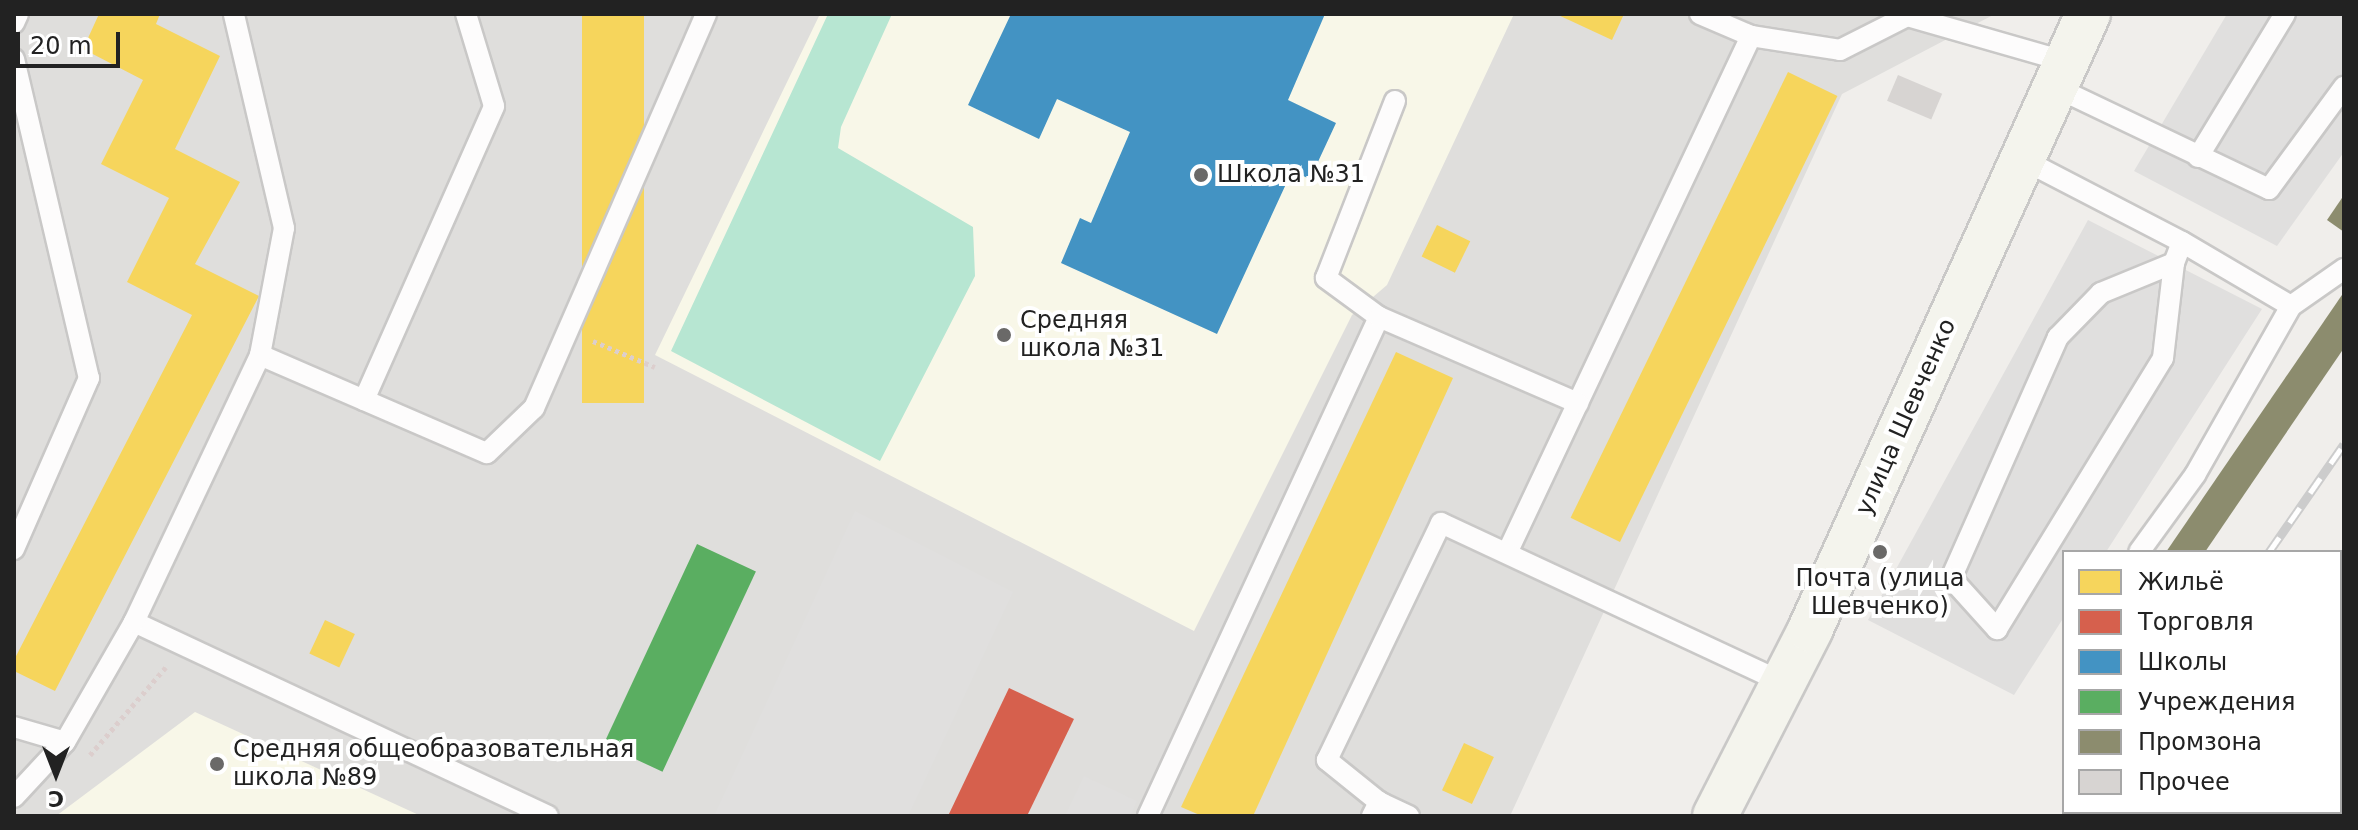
<!DOCTYPE html>
<meta charset="utf-8">
<style>
body{margin:0}
#map{position:relative;width:2358px;height:830px;overflow:hidden;background:#f0eeeb;font-family:"DejaVu Sans",sans-serif}
div>[style]{position:absolute}
.residential>*{inset:0;background:#dfdedc}
.education>*{inset:0;background:#f8f7e8}
.pitch>*{inset:0;background:#b7e6d2}
.parking>*{inset:0;background:#e0dfde}
.homes>*{inset:0;background:#f6d55c;transform-origin:0 0}
.shops>*{inset:0;background:#d6604d}
.schools>*{inset:0;background:#4393c3}
.public>*{inset:0;background:#5aae61;transform-origin:0 0}
.industry>*{inset:0;background:#8c8c6e}
.building>*{inset:0;background:#d7d4d2;transform-origin:0 0}
.path>*{height:5px;margin-top:-2.5px;transform-origin:0;background:repeating-linear-gradient(90deg,#dccecd 0 4px,transparent 0 8px)}
.roads{filter:drop-shadow(2px 0 #c9c8c7) drop-shadow(-2px 0 #c9c8c7) drop-shadow(0 2px #c9c8c7) drop-shadow(0 -2px #c9c8c7)}
.lane>*{height:20px;margin:-10px;padding:0 10px;transform-origin:10px;border-radius:10px;background:#fdfcfc}
.secondary>*{height:44px;margin:-22px;padding:0 22px;transform-origin:22px;border-radius:22px;background:#f4f4ed}
.rail>*{height:9px;margin-top:-4.5px;transform-origin:0;background:repeating-linear-gradient(90deg,#fff 0 18px,#ccc 0 36px);box-sizing:border-box;border-block:2px solid #ccc}
.dots>*{width:22px;height:22px;translate:-50% -50%;box-sizing:border-box;border:4px solid #fff;border-radius:50%}
span{translate:-50% -50%;white-space:nowrap;text-align:center;line-height:1.15;-webkit-text-stroke:8px #fff;paint-order:stroke}
.poi-label{font-size:24px;color:#222}
.left{translate:0 -50%;text-align:left}
.street-label{font-size:24px;color:#222}
.frame{position:absolute;inset:0;border:16px solid #222;pointer-events:none}
.legend{position:absolute;left:2062px;top:550px;width:280px;height:264px;box-sizing:border-box;background:#fff;border:2px solid #a7a7a7;margin:0;padding:10px 14px;list-style:none;font-size:24px;color:#222}
.legend li{display:flex;align-items:center;gap:16px;height:40px}
.legend b{width:40px;border:2px solid #a7a7a7}
.north{position:absolute;left:16px;top:734px;width:80px;height:80px;-webkit-text-stroke:6px #fff;paint-order:stroke;rotate:180deg;font-size:22px;font-weight:700;line-height:32px;text-align:center;color:#222}
.north::after{content:'';display:block;margin:auto;width:28px;height:36px;background:#222;clip-path:polygon(50% 0,100% 100%,50% 72%,0 100%)}
.scale{position:absolute;left:16px;top:32px;width:104px;height:36px;box-sizing:border-box;border:4px solid #222;border-top:0;padding-left:10px;font-size:24px;line-height:28px;white-space:nowrap;color:#222;-webkit-text-stroke:6px #fff;paint-order:stroke}
</style>
<div id="map">
<div class="residential">
<div style="clip-path:polygon(14px 14px,1995px 14px,1842px 94px,1510px 816px,14px 816px)"></div>
</div>
<div class="education">
<div style="clip-path:polygon(820px 14px,1514px 14px,1387px 285px,1352px 315px,1194px 631px,655px 355px)"></div>
<div style="clip-path:polygon(195px 712px,421px 816px,56px 816px)"></div>
</div>
<div class="pitch">
<div style="clip-path:polygon(828px 14px,892px 14px,841px 127px,838px 148px,973px 227px,975px 276px,880px 461px,671px 351px)"></div>
</div>
<div class="parking">
<div style="clip-path:polygon(2227px 14px,2344px 14px,2344px 152px,2277px 246px,2134px 171px)"></div>
<div style="clip-path:polygon(2088px 220px,2262px 309px,2106px 552px,2064px 552px,2064px 617px,2014px 695px,1868px 620px)"></div>
<div style="clip-path:polygon(855px 511px,1013px 592px,908px 816px,714px 816px)"></div>
<div style="clip-path:polygon(1084px 776px,1137px 801px,1130px 816px,1065px 816px)"></div>
</div>
<div class="homes">
<div style="clip-path:polygon(99px 14px,160px 14px,156px 24px,220px 56px,175px 149px,240px 182px,195px 264px,259px 296px,55px 691px,14px 671px,14px 660px,192px 315px,127px 282px,169px 198px,101px 164px,143px 80px,83px 49px)"></div>
<div style="left:582px;top:14px;width:62px;height:389px"></div>
<div style="clip-path:polygon(1556px 14px,1624px 14px,1612px 40px)"></div>
<div style="left:1788px;top:72px;width:55px;height:496px;rotate:26deg"></div>
<div style="left:1437px;top:225px;width:37px;height:35px;rotate:26deg"></div>
<div style="clip-path:polygon(1396px 352px,1453px 378px,1253px 816px,1202px 816px,1181px 807px)"></div>
<div style="left:325px;top:620px;width:33px;height:37px;rotate:25deg"></div>
<div style="left:1464px;top:743px;width:33px;height:52px;rotate:25deg"></div>
</div>
<div class="shops">
<div style="clip-path:polygon(1009px 688px,1074px 719px,1027px 816px,948px 816px)"></div>
</div>
<div class="schools">
<div style="clip-path:polygon(1011px 14px,1325px 14px,1288px 100px,1336px 123px,1310px 179px,1292px 171px,1217px 334px,1061px 263px,1080px 218px,1091px 223px,1130px 132px,1057px 99px,1039px 139px,968px 105px)"></div>
</div>
<div class="public">
<div style="left:697px;top:544px;width:65px;height:221px;rotate:25deg"></div>
</div>
<div class="industry">
<div style="clip-path:polygon(2344px 195px,2344px 232px,2327px 220px)"></div>
<div style="clip-path:polygon(2344px 292px,2344px 348px,2205px 552px,2166px 552px)"></div>
</div>
<div class="building">
<div style="left:1898px;top:75px;width:48px;height:28px;rotate:23deg"></div>
</div>
<div class="path">
<div style="left:593px;top:341px;width:67px;rotate:22.8deg"></div>
<div style="left:90px;top:755px;width:116px;rotate:-49.2deg"></div>
</div>
<div class="roads">
<div class="lane">
<div style="left:1700px;top:14px;width:56px;rotate:23.3deg"></div>
<div style="left:14px;top:23px;width:10px;rotate:-66deg"></div>
<div style="left:14px;top:59px;width:328px;rotate:76.8deg"></div>
<div style="left:89px;top:378px;width:187px;rotate:113.7deg"></div>
<div style="left:2055px;top:87px;width:237px;rotate:25.5deg"></div>
<div style="left:2269px;top:189px;width:127px;rotate:-53.7deg"></div>
<div style="left:2198px;top:157px;width:167px;rotate:-58.7deg"></div>
<div style="left:2022px;top:159px;width:180px;rotate:27.4deg"></div>
<div style="left:2182px;top:242px;width:126px;rotate:30.4deg"></div>
<div style="left:2291px;top:306px;width:194px;rotate:119.6deg"></div>
<div style="left:2195px;top:475px;width:95px;rotate:126deg"></div>
<div style="left:2174px;top:263px;width:79px;rotate:157.7deg"></div>
<div style="left:2101px;top:293px;width:62px;rotate:134.3deg"></div>
<div style="left:2058px;top:337px;width:264px;rotate:113.9deg"></div>
<div style="left:1951px;top:578px;width:69px;rotate:48deg"></div>
<div style="left:1997px;top:629px;width:318px;rotate:-58.5deg"></div>
<div style="left:2163px;top:358px;width:96px;rotate:-83.4deg"></div>
<div style="left:2174px;top:263px;width:22px;rotate:-69deg"></div>
<div style="left:2291px;top:306px;width:65px;rotate:-34.9deg"></div>
<div style="left:1379px;top:317px;width:66px;rotate:-143.7deg"></div>
<div style="left:1326px;top:278px;width:190px;rotate:-68.7deg"></div>
<div style="left:260px;top:355px;width:247px;rotate:23.4deg"></div>
<div style="left:487px;top:453px;width:65px;rotate:-43.8deg"></div>
<div style="left:534px;top:408px;width:430px;rotate:-66.4deg"></div>
<div style="left:364px;top:400px;width:321px;rotate:-66.1deg"></div>
<div style="left:494px;top:106px;width:96px;rotate:-106.9deg"></div>
<div style="left:1507px;top:553px;width:572px;rotate:-64.73deg"></div>
<div style="left:1751px;top:36px;width:90px;rotate:8.9deg"></div>
<div style="left:1840px;top:50px;width:75px;rotate:-26.9deg"></div>
<div style="left:1907px;top:16px;width:166px;rotate:16deg"></div>
<div style="left:134px;top:622px;width:457px;rotate:25.1deg"></div>
<div style="left:14px;top:727px;width:53px;rotate:16.4deg"></div>
<div style="left:14px;top:797px;width:75px;rotate:-47.2deg"></div>
<div style="left:65px;top:742px;width:138px;rotate:-60.1deg"></div>
<div style="left:134px;top:622px;width:295px;rotate:-64.7deg"></div>
<div style="left:260px;top:355px;width:129px;rotate:-79.3deg"></div>
<div style="left:284px;top:228px;width:220px;rotate:-103.2deg"></div>
<div style="left:1379px;top:802px;width:67px;rotate:-141.1deg"></div>
<div style="left:1327px;top:760px;width:263px;rotate:-64.3deg"></div>
<div style="left:1441px;top:523px;width:376px;rotate:25deg"></div>
<div style="left:1148px;top:816px;width:550px;rotate:-65.16deg"></div>
<div style="left:1379px;top:317px;width:217px;rotate:23.4deg"></div>
<div style="left:1372px;top:816px;width:16px;rotate:-63deg"></div>
<div style="left:1379px;top:802px;width:33px;rotate:25deg"></div>
</div>
<div class="secondary">
<div style="left:1715px;top:816px;width:209px;rotate:-62.9deg"></div>
<div style="left:1810px;top:630px;width:676px;rotate:-65.71deg"></div>
</div>
</div>
<div class="rail">
<div style="left:2269px;top:552px;width:131px;rotate:-55.2deg"></div>
<div style="left:2084px;top:816px;width:5px;rotate:-53deg"></div>
</div>
<div class="dots">
<div style="left:1201px;top:175px;background:#6a6968"></div>
<div style="left:1004px;top:335px;background:#6a6968"></div>
<div style="left:1880px;top:552px;background:#6a6968"></div>
<div style="left:217px;top:764px;background:#6a6968"></div>
</div>
<div class="poi-label">
<span class="left" style="left:1217px;top:175px">Школа №31</span>
<span class="left" style="left:1020px;top:335px">Средняя<br>школа №31</span>
<span style="left:1880px;top:593px">Почта (улица<br>Шевченко)</span>
<span class="left" style="left:233px;top:764px">Средняя общеобразовательная<br>школа №89</span>
</div>
<div class="street-label">
<span style="left:1906px;top:417px;rotate:-66deg">улица Шевченко</span>
</div>
<div class="frame"></div>
<ul class="legend">
<li><b style="height:22px;background:#f6d55c"></b>Жильё</li>
<li><b style="height:22px;background:#d6604d"></b>Торговля</li>
<li><b style="height:22px;background:#4393c3"></b>Школы</li>
<li><b style="height:22px;background:#5aae61"></b>Учреждения</li>
<li><b style="height:22px;background:#8c8c6e"></b>Промзона</li>
<li><b style="height:22px;background:#d7d4d2"></b>Прочее</li>
</ul>
<div class="north">С</div>
<div class="scale">20 m</div>
</div>
